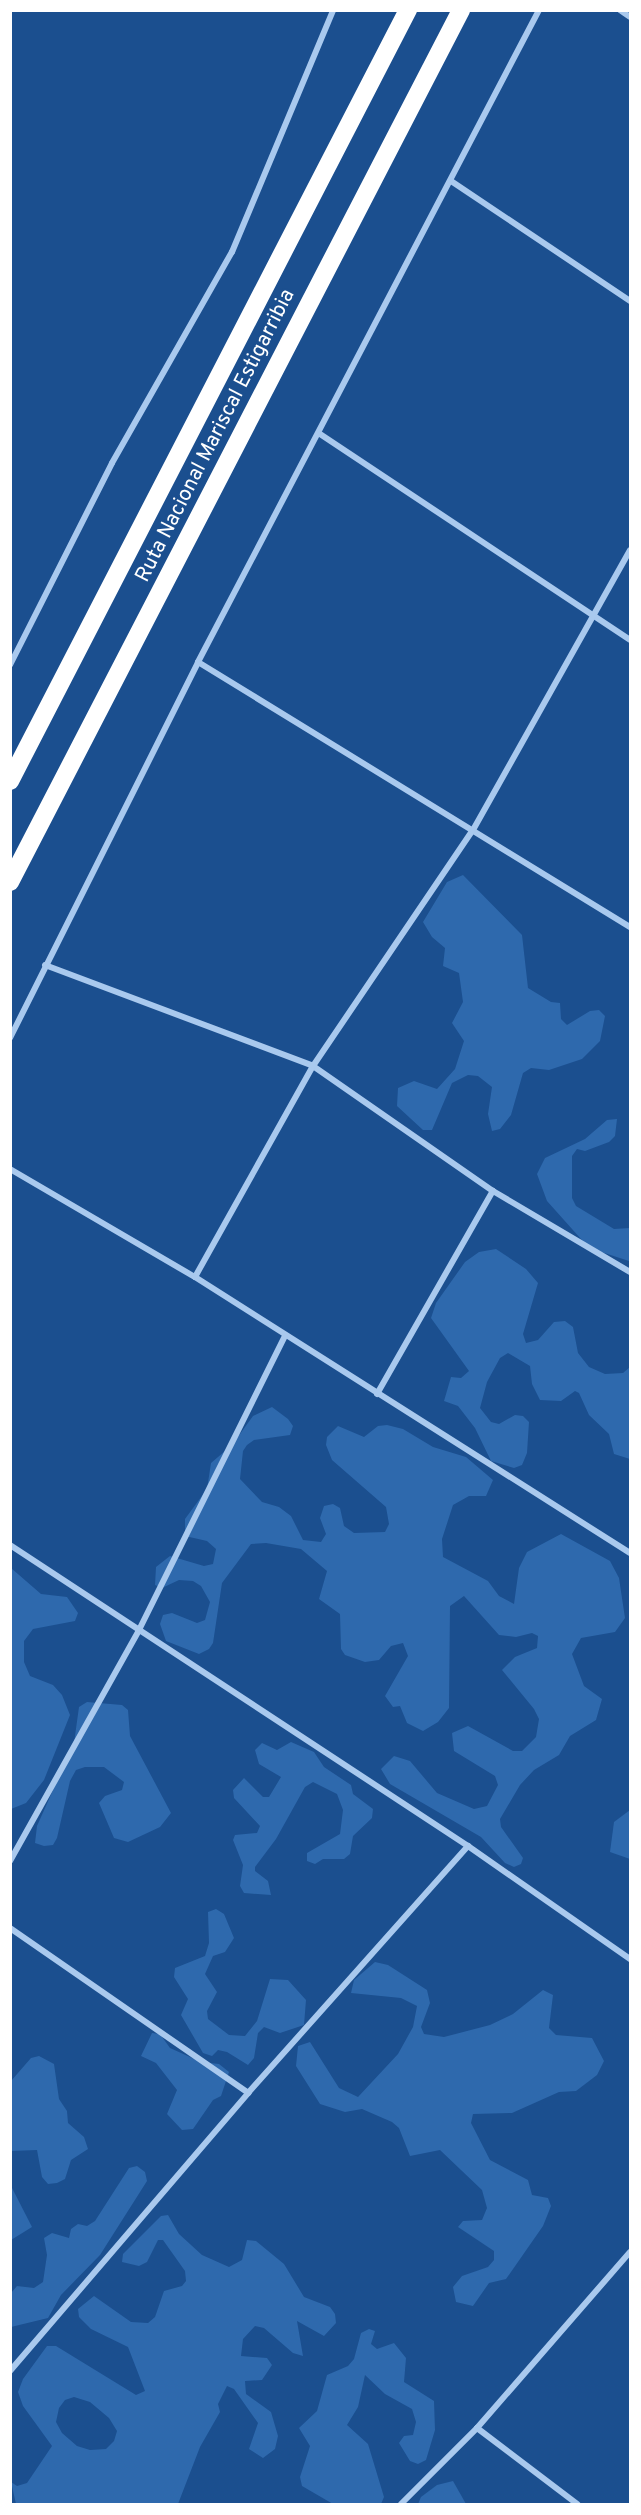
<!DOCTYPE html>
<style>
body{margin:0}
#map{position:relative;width:641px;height:2515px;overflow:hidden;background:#1b4f8f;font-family:Overpass,sans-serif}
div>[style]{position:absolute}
.green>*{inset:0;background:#2e69ad}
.street>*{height:6px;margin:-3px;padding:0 3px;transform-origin:3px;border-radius:3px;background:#a9c9ee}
.highway>*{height:18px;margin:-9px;padding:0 9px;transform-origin:9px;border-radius:9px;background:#fff}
span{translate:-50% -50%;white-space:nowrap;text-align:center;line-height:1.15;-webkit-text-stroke:5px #1b4f8f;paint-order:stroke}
.street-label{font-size:21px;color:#fff}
.frame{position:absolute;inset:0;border:12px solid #fff;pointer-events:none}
</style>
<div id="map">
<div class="green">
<div style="clip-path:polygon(463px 875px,522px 935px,528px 988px,551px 1002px,560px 1003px,561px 1019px,567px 1025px,590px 1011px,599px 1010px,605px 1016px,600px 1041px,582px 1059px,549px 1070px,531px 1068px,523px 1073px,511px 1115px,500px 1129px,492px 1131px,488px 1114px,492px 1087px,478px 1076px,468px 1075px,452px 1083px,432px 1130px,423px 1130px,397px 1106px,398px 1088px,414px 1081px,437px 1089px,455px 1069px,464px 1041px,452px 1023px,463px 1002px,459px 973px,443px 966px,445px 948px,432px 937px,423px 922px,447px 882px)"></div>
<div style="clip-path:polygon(617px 1119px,615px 1136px,609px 1142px,585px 1151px,577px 1149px,572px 1156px,572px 1198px,576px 1206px,614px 1229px,630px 1228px,629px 1261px,589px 1248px,547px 1201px,537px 1174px,545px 1158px,585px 1139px,607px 1120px)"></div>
<div style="clip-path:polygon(496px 1249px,526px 1269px,538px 1283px,523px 1334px,526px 1343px,538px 1340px,554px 1322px,565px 1321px,573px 1327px,578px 1353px,589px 1367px,605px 1374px,623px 1373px,630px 1367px,630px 1459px,614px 1454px,609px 1434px,589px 1415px,579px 1393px,575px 1391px,561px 1401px,540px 1400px,532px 1384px,530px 1366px,508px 1353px,500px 1358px,487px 1382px,480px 1408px,491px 1422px,499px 1424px,515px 1415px,523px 1416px,529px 1422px,527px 1453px,522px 1465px,514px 1468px,491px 1461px,475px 1428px,458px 1406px,444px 1401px,451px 1377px,461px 1378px,469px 1371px,431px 1318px,436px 1303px,465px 1262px,479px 1252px)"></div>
<div style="clip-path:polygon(272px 1407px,288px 1419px,293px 1426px,290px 1435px,254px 1440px,247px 1445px,243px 1451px,240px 1479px,262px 1502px,279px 1507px,291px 1516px,303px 1540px,321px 1542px,326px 1534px,320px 1518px,324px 1506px,333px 1504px,340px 1508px,344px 1526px,354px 1533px,385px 1532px,389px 1524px,386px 1507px,332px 1460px,326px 1445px,327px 1437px,338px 1426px,364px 1437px,378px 1426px,387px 1425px,403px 1429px,433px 1447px,466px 1457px,493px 1480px,486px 1496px,469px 1496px,453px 1505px,442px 1539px,443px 1557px,488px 1581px,499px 1596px,514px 1604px,519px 1568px,527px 1552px,561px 1534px,610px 1561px,619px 1578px,625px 1618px,615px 1632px,581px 1638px,572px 1654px,584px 1686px,602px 1699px,596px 1720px,570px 1736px,559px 1755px,534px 1770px,520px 1785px,500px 1819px,501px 1827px,523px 1858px,521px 1864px,514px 1867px,505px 1863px,481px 1837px,390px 1784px,381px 1769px,394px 1756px,410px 1761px,437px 1793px,474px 1809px,487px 1806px,498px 1785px,495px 1776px,454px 1751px,452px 1733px,468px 1726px,513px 1751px,522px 1751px,536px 1737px,539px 1719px,534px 1709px,502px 1670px,515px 1657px,537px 1648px,538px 1636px,532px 1633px,516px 1637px,499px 1635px,464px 1596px,450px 1606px,449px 1708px,438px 1722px,423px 1731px,407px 1723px,400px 1706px,393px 1707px,385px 1696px,408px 1656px,403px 1643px,391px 1646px,379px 1660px,365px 1662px,345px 1655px,341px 1649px,340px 1614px,319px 1599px,327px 1571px,301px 1549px,266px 1543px,251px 1544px,222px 1583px,213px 1643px,209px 1649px,199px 1654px,166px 1641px,160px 1624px,163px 1615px,172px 1613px,197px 1623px,205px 1620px,210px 1602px,201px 1586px,193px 1581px,179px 1580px,162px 1588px,155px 1585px,156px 1567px,170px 1556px,204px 1566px,213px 1564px,216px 1549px,207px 1541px,185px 1536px,185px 1519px,207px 1489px,211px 1463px,232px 1445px,253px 1416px)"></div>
<div style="clip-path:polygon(11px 1568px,41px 1594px,67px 1597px,78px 1613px,75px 1621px,33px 1629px,24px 1641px,24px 1662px,30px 1676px,53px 1685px,62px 1695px,70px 1715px,44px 1780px,26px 1803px,11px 1809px)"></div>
<div style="clip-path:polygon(87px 1702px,122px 1705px,128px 1710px,130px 1736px,171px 1813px,160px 1827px,128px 1842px,114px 1838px,99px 1803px,105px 1796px,122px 1790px,124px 1782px,104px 1767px,85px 1767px,76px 1770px,70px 1781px,57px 1838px,53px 1845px,44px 1846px,35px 1843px,37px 1826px,74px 1743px,79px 1707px)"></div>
<div style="clip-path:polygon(291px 1742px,314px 1752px,324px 1767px,351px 1785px,353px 1794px,373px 1809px,372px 1818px,353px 1836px,350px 1854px,344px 1859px,323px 1859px,315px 1864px,307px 1861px,307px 1853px,340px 1834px,343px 1810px,337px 1794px,313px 1782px,305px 1787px,276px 1839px,255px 1867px,255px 1871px,268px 1881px,271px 1895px,244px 1893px,240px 1886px,243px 1865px,233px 1840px,235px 1835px,257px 1833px,260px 1826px,234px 1798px,233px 1790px,244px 1778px,263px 1797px,269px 1797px,281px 1777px,259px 1764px,255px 1750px,262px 1743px,277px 1750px)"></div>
<div style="clip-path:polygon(630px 1810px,630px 1859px,610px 1852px,614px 1822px)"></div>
<div style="clip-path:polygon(216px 1909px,224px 1914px,234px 1938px,225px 1952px,213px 1956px,205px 1974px,217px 1992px,207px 2011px,208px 2019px,229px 2035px,245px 2036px,257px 2021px,270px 1979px,288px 1980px,306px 2000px,304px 2025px,280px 2033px,264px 2027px,258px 2033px,254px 2058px,248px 2065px,227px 2052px,218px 2050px,212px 2056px,203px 2053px,181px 2015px,188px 1999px,174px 1977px,175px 1968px,205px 1956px,209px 1943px,208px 1912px)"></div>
<div style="clip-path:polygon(375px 1962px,388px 1965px,427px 1990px,430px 2003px,421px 2027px,424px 2034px,444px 2037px,490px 2025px,513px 2014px,543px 1990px,553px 1995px,549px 2028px,556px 2035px,592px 2038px,604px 2061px,597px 2075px,576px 2091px,559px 2092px,512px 2113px,473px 2114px,471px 2123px,490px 2160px,528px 2180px,532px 2195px,548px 2198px,551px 2206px,543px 2226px,506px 2279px,489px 2283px,473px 2306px,456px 2302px,453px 2287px,462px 2276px,488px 2267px,494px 2260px,494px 2251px,458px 2227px,463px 2221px,482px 2220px,487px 2208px,482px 2190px,440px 2150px,410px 2156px,399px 2128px,392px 2122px,362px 2109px,345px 2112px,320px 2104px,296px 2066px,298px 2046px,310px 2042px,339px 2088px,358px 2097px,398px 2054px,413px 2027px,417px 2006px,401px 1998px,351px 1993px,354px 1980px)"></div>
<div style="clip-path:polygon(152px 2033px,160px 2034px,170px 2048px,201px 2062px,219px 2064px,229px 2072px,221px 2096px,213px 2100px,193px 2129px,182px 2130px,167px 2114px,177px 2090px,156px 2063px,141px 2056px)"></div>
<div style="clip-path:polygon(39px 2056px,54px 2064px,59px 2099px,67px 2111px,68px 2123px,84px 2137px,88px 2149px,71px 2160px,65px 2179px,57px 2183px,48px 2184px,42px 2177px,37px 2150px,11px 2151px,11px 2081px,31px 2058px)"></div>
<div style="clip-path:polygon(137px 2166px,145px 2172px,147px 2181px,100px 2255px,61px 2295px,48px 2318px,11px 2327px,11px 2293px,17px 2286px,34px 2288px,43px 2282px,47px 2255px,44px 2238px,52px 2233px,69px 2238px,71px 2229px,78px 2224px,87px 2226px,95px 2221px,129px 2168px)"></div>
<div style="clip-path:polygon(11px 2186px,32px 2227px,11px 2240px,10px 2240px)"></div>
<div style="clip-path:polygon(evenodd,168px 2215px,179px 2234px,202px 2255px,229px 2267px,242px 2260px,247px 2240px,256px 2241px,284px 2264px,304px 2297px,330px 2307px,335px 2314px,336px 2323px,324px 2336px,297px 2321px,303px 2356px,293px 2353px,264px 2328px,255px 2326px,243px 2339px,241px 2356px,267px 2358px,272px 2365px,262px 2380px,245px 2381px,246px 2394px,271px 2412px,278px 2436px,275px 2449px,263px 2458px,249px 2449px,258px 2423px,234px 2389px,227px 2386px,218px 2404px,220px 2412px,200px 2447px,178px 2504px,16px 2504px,11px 2482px,17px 2486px,27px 2483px,52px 2446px,23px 2406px,18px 2392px,23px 2379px,47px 2346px,56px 2346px,136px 2395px,145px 2391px,128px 2347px,91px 2329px,79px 2317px,78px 2309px,94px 2296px,131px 2322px,148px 2323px,155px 2317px,164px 2291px,182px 2286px,186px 2281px,185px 2271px,163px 2240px,158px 2240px,147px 2262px,139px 2266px,122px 2262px,123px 2254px,161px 2216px,168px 2215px,74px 2397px,90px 2402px,109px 2418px,117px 2431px,114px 2441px,106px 2449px,90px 2450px,77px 2446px,62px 2433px,56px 2422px,59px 2408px,65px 2400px,74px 2397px)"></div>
<div style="clip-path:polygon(369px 2329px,375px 2331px,371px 2344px,377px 2349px,394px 2343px,406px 2358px,404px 2382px,434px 2401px,435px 2430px,426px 2460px,418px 2464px,410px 2461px,399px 2443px,404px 2436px,413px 2435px,416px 2422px,412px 2409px,385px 2394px,365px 2375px,358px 2407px,347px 2425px,368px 2444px,384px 2497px,381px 2504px,333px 2504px,302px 2486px,300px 2477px,310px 2446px,299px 2428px,317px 2411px,327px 2375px,348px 2366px,354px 2359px,361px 2333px)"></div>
<div style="clip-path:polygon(453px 2481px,466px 2504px,418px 2504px,421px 2497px,437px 2485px)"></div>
</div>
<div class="street">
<div style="left:620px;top:10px;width:12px;rotate:35deg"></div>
<div style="left:451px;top:181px;width:216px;rotate:33.8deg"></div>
<div style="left:320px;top:434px;width:372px;rotate:33.6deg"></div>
<div style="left:198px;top:662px;width:507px;rotate:31.53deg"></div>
<div style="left:10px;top:665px;width:226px;rotate:-63.2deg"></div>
<div style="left:112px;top:463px;width:243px;rotate:-60.4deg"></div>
<div style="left:232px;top:252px;width:262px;rotate:-67.3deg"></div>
<div style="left:45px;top:965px;width:286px;rotate:20.6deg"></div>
<div style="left:313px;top:1066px;width:219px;rotate:34.8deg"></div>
<div style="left:493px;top:1191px;width:159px;rotate:30.6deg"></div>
<div style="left:10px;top:1038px;width:420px;rotate:-63.4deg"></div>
<div style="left:198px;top:662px;width:736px;rotate:-62.39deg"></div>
<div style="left:10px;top:1169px;width:214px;rotate:30.3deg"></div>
<div style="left:195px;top:1277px;width:515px;rotate:32.39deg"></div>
<div style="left:195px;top:1277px;width:242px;rotate:-60.8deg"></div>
<div style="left:313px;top:1066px;width:285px;rotate:-55.9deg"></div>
<div style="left:473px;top:830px;width:321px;rotate:-60.7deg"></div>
<div style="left:377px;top:1394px;width:234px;rotate:-60.3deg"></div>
<div style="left:10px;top:1545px;width:548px;rotate:33.31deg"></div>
<div style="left:468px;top:1846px;width:198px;rotate:34.9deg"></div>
<div style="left:10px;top:1861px;width:265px;rotate:-60.8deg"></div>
<div style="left:139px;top:1630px;width:328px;rotate:-63.6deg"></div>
<div style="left:10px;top:1928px;width:290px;rotate:34.7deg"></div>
<div style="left:10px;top:2371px;width:366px;rotate:-49.4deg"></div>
<div style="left:248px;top:2093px;width:331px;rotate:-48.3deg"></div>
<div style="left:477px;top:2428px;width:126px;rotate:37.2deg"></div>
<div style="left:401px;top:2504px;width:107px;rotate:-45deg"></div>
<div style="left:477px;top:2428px;width:233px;rotate:-49deg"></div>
</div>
<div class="highway">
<div style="left:10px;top:781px;width:868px;rotate:-62.7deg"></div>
<div style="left:10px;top:882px;width:982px;rotate:-62.65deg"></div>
</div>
<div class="street-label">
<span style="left:216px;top:436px;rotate:-63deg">Ruta Nacional Mariscal Estigarribia</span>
</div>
<div class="frame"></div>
</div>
